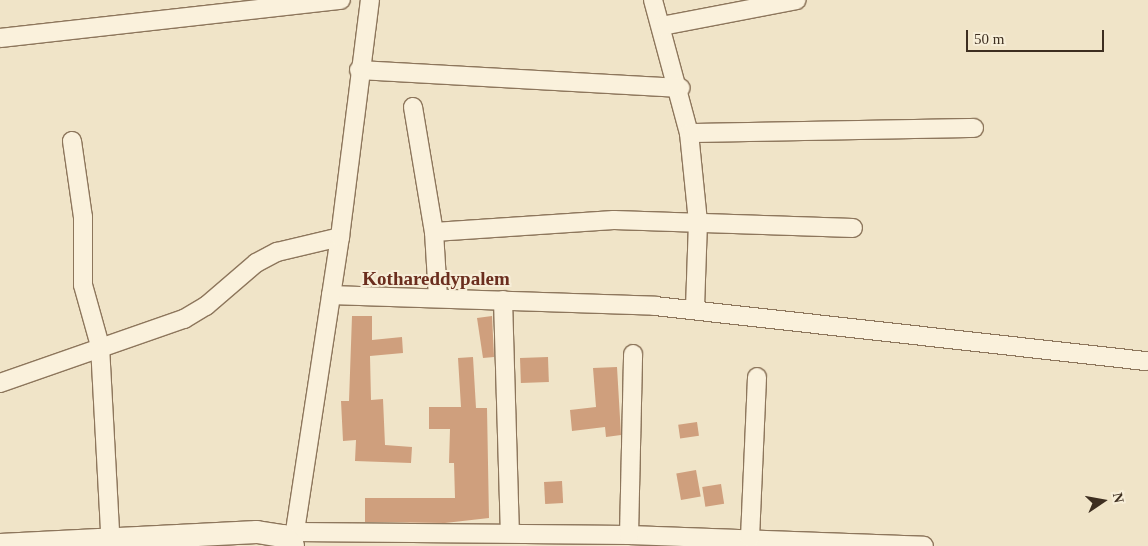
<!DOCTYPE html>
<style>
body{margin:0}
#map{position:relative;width:1148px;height:546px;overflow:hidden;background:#f0e4c8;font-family:Georgia,serif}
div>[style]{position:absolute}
.building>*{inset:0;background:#cf9f7d;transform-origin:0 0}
.roads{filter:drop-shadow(1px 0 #8d765c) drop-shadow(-1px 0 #8d765c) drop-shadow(0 1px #8d765c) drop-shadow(0 -1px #8d765c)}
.minor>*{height:18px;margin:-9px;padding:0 9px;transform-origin:9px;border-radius:9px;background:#faf1dc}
.tertiary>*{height:22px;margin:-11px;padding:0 11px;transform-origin:11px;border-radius:11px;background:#faf1dc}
span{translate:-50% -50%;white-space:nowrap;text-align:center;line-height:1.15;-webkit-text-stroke:4px #f7eed8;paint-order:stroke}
.quarter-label{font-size:19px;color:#6b2e1e;font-weight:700}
.north{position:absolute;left:1078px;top:476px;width:50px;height:50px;-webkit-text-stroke:4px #f7eed8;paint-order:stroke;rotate:78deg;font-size:14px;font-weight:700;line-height:20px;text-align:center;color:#3d2e20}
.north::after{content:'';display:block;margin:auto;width:18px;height:22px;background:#3d2e20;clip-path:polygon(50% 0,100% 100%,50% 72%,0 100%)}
.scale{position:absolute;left:966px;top:30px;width:138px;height:22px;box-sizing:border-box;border:2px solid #3d2e20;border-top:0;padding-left:6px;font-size:15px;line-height:18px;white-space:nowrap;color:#3d2e20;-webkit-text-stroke:4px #f7eed8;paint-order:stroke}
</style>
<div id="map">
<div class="building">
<div style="clip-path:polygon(352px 316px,372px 316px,372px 340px,402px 337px,403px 353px,370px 356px,371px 400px,383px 399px,385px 445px,412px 447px,411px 463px,355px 461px,356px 440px,343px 441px,341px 401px,349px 401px)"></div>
<div style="clip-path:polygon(492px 316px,494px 357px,483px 358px,477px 318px)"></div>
<div style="clip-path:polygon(473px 357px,476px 408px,487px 408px,489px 518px,445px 523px,365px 522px,365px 498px,455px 498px,454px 463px,449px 463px,450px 429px,429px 429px,429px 407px,461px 407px,458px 358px)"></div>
<div style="left:548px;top:357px;width:25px;height:28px;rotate:88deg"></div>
<div style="clip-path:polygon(617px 367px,621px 435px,606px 437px,605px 427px,572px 431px,570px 410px,596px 407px,593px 368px)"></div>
<div style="left:697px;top:422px;width:14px;height:19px;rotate:82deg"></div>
<div style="left:696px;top:470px;width:27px;height:20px;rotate:80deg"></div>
<div style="left:562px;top:481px;width:22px;height:18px;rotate:87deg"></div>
<div style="left:721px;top:484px;width:20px;height:19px;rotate:81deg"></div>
</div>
<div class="roads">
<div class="minor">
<div style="left:653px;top:0;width:138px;rotate:74.9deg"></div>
<div style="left:689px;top:133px;width:89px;rotate:84.2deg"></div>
<div style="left:698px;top:222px;width:87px;rotate:92deg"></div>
<div style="left:662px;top:26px;width:137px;rotate:-10.9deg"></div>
<div style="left:0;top:38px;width:343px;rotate:-6.4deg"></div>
<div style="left:359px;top:70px;width:322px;rotate:3.2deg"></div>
<div style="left:413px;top:107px;width:127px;rotate:80.5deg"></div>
<div style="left:434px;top:232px;width:66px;rotate:86.5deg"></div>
<div style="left:689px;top:133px;width:285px;rotate:-1deg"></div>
<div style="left:72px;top:141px;width:77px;rotate:81.8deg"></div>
<div style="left:83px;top:217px;width:68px;rotate:90deg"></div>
<div style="left:83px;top:285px;width:63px;rotate:74.4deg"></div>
<div style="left:100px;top:346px;width:200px;rotate:86.9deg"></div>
<div style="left:434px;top:232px;width:180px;rotate:-3.8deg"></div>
<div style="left:614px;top:220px;width:239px;rotate:1.9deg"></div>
<div style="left:331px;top:295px;width:324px;rotate:1.9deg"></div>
<div style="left:655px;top:306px;width:496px;rotate:6.4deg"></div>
<div style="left:503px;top:300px;width:233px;rotate:88.3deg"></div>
<div style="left:0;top:383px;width:195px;rotate:-19.2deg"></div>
<div style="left:184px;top:319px;width:26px;rotate:-31deg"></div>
<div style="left:206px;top:306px;width:66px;rotate:-40.7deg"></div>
<div style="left:256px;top:263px;width:24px;rotate:-28deg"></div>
<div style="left:277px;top:252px;width:65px;rotate:-13.4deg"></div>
<div style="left:295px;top:532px;width:334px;rotate:0.5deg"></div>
<div style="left:629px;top:535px;width:295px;rotate:2.1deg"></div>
<div style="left:629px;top:535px;width:181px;rotate:-88.7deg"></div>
<div style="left:750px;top:538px;width:161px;rotate:-87.5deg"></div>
<div style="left:293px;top:544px;width:311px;rotate:-81.3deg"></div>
<div style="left:340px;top:237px;width:239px;rotate:-82.8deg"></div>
</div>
<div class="tertiary">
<div style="left:0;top:545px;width:257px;rotate:-2.9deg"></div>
<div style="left:257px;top:532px;width:26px;rotate:9deg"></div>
<div style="left:283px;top:536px;width:14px;rotate:45deg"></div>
</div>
</div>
<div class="quarter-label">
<span style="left:436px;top:279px">Kothareddypalem</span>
</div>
<div class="north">N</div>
<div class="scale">50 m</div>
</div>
